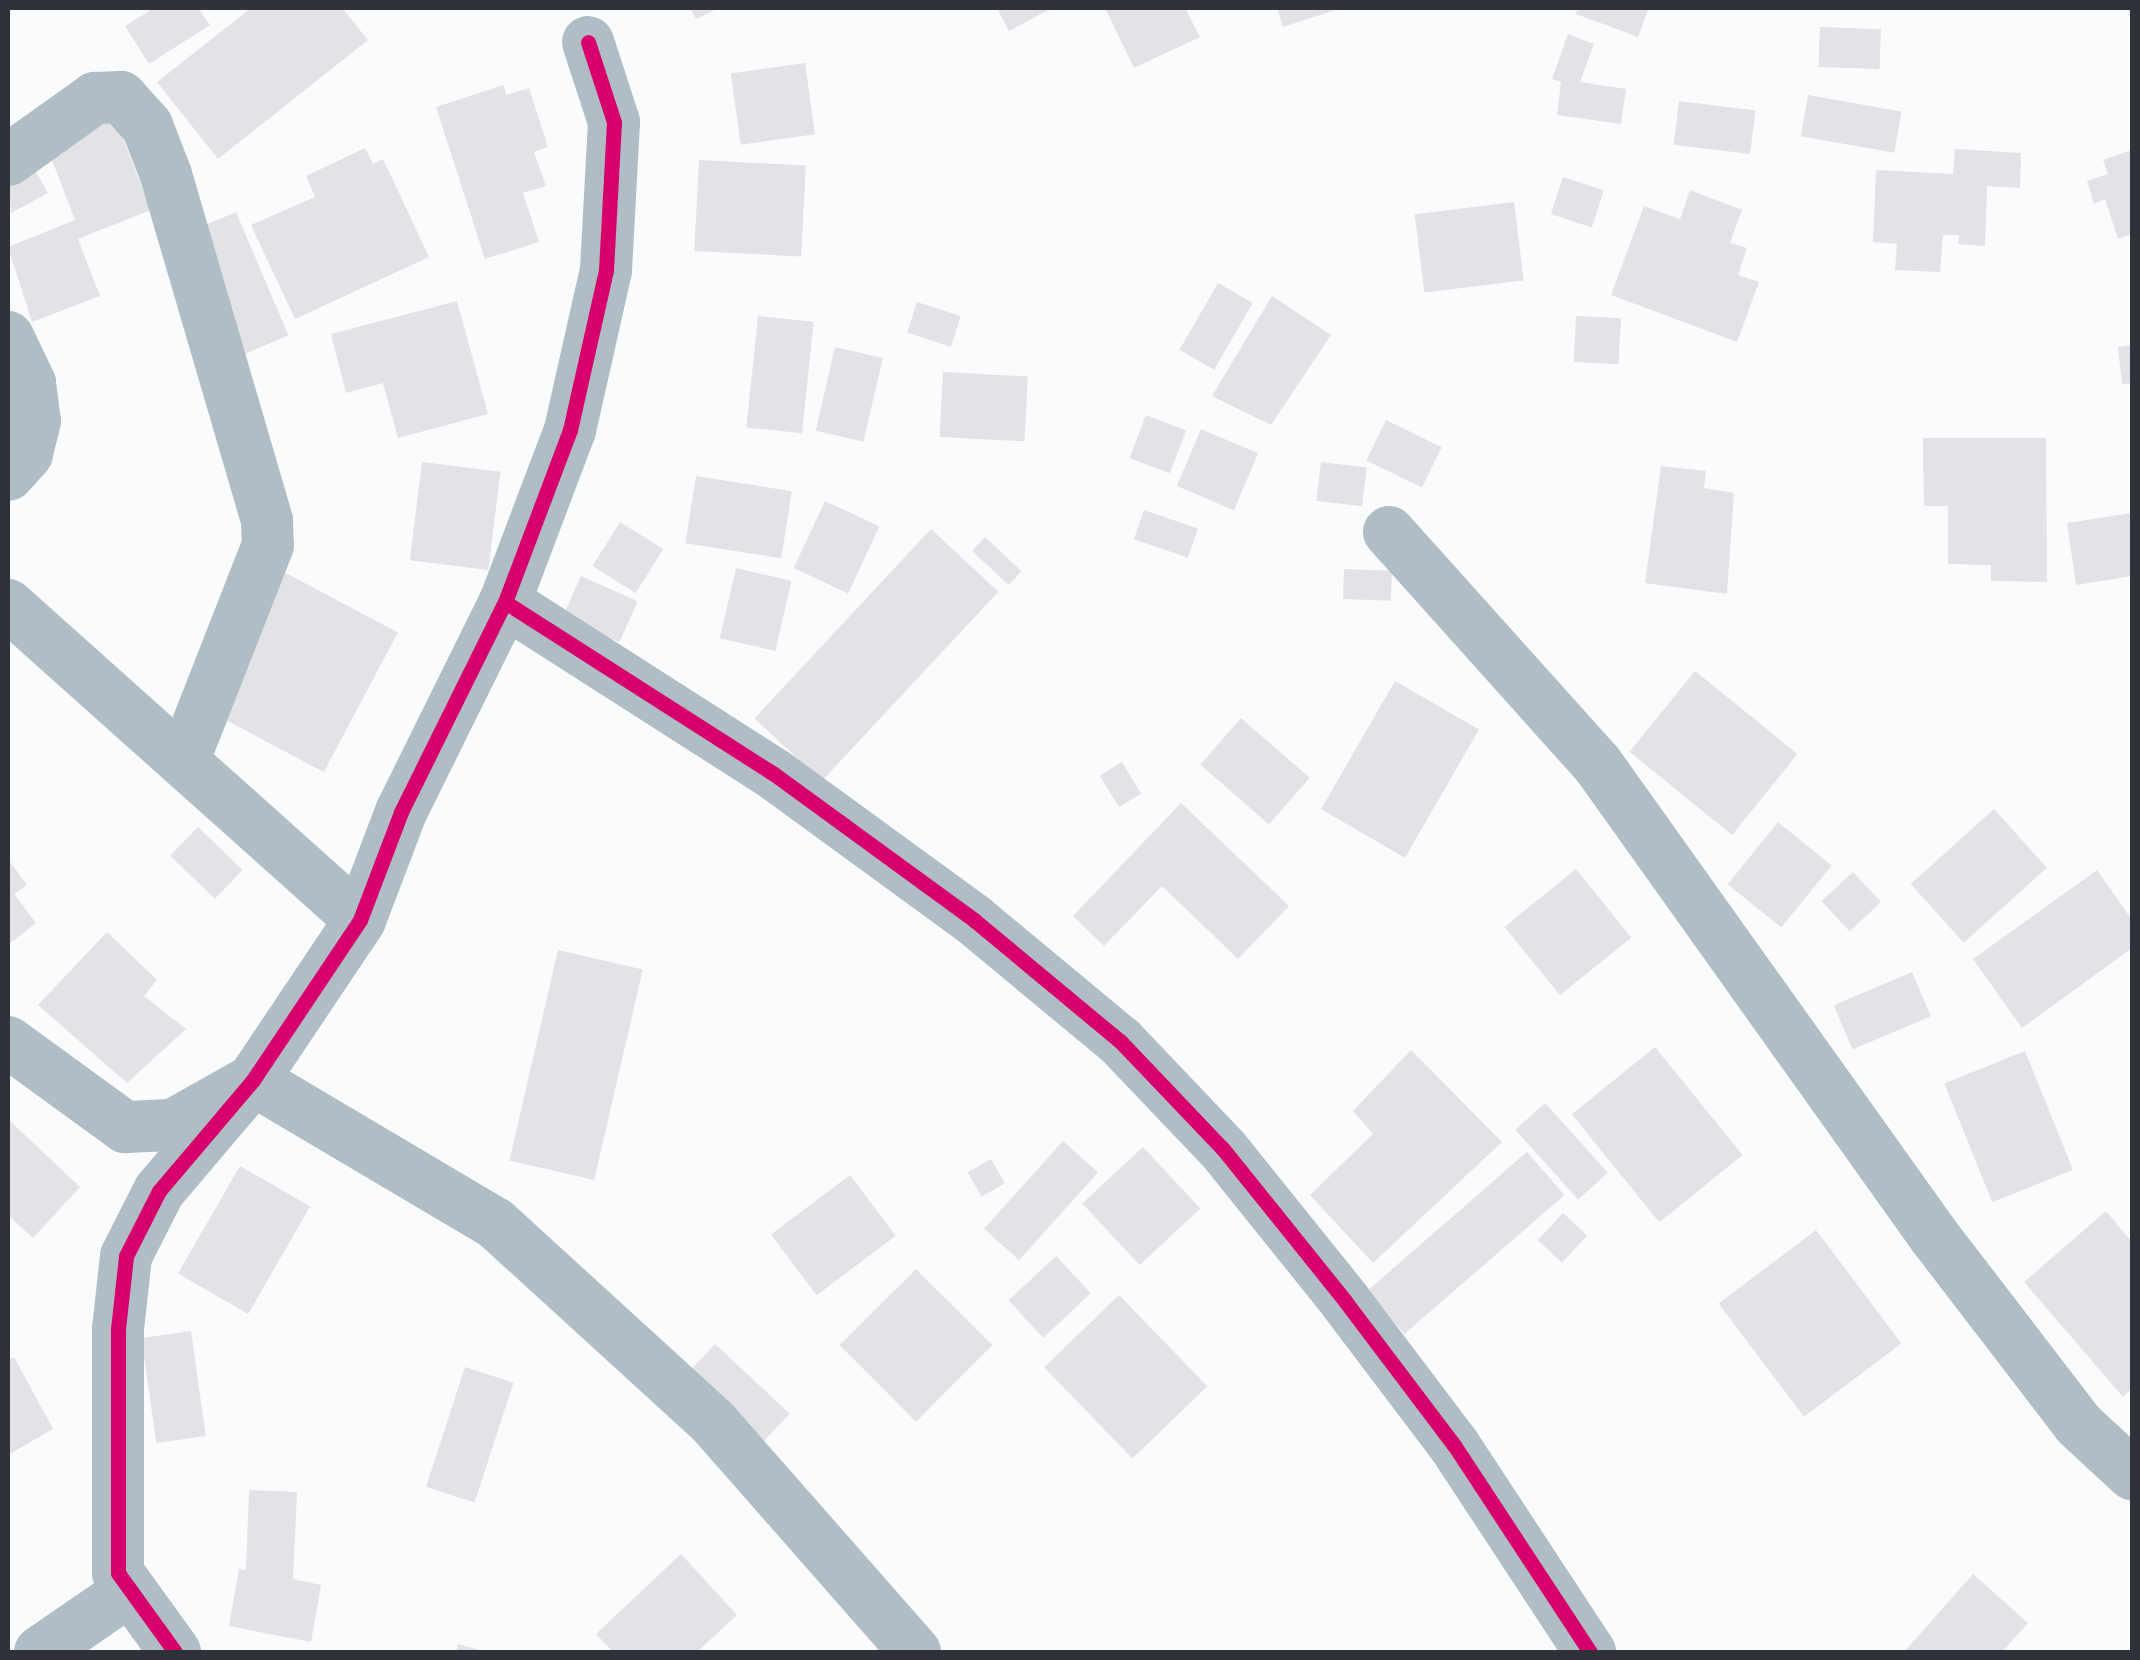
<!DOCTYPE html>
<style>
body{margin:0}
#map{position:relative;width:2140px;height:1660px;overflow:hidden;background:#fafbfd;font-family:"Archivo Narrow",sans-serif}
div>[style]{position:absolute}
.building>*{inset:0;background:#e3e3e7;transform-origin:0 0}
.minor>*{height:52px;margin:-26px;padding:0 26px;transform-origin:26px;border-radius:26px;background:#b0bdc4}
.cycleway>*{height:15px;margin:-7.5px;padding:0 7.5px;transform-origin:7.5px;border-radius:7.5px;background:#d6006c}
span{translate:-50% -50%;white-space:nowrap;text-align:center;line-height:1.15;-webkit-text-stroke:9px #f9fbfe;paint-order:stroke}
.frame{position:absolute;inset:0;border:10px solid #2f3238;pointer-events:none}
</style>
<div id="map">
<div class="building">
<div style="clip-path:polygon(154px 8px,198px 8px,210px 25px,149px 64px,125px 26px)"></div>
<div style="clip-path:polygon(251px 8px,342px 8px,368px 40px,218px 159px,157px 82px)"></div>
<div style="clip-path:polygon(690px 8px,719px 8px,696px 19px)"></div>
<div style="clip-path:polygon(997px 8px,1052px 8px,1009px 31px)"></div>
<div style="clip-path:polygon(1105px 8px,1185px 8px,1200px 37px,1134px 68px)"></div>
<div style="clip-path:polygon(1277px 8px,1342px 8px,1283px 27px)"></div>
<div style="clip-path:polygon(1578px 8px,1649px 8px,1638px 37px,1576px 14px)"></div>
<div style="left:1820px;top:27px;width:61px;height:40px;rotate:2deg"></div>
<div style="clip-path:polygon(1568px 34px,1594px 44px,1580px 82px,1626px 89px,1621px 124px,1557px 115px,1561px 82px,1552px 79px)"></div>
<div style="left:805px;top:63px;width:72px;height:75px;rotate:82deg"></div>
<div style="clip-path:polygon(504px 85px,506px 95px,529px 88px,548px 147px,534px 152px,546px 186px,523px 193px,539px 242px,485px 259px,436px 107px)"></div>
<div style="left:1808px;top:95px;width:95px;height:42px;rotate:10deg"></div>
<div style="left:1679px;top:101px;width:77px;height:44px;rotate:7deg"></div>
<div style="clip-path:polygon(112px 111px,151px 210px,78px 239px,100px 296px,32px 322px,8px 247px,75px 220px,43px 137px)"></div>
<div style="clip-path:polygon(365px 148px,373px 164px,383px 159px,429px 257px,295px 319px,251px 225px,315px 197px,306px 176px)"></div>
<div style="clip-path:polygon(1955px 149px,2021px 153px,2020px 188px,1987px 186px,1985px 246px,1958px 244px,1959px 235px,1943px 235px,1940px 272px,1895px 270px,1897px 244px,1873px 242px,1876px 170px,1953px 174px)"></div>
<div style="clip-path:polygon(2132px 150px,2132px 234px,2118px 239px,2105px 199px,2094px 204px,2087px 181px,2108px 174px,2103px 160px)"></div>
<div style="left:699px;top:160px;width:107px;height:91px;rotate:3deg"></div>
<div style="clip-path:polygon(31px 163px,48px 193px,11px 213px,8px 177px)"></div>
<div style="left:1563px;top:177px;width:43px;height:39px;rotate:18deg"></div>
<div style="clip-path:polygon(1690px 190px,1742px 210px,1730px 243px,1747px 248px,1738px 275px,1759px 282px,1737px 342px,1611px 295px,1644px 206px,1680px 219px)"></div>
<div style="left:1514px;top:202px;width:79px;height:100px;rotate:83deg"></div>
<div style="left:236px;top:212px;width:134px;height:49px;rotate:67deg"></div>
<div style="left:1218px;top:283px;width:40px;height:77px;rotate:30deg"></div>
<div style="clip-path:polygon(1272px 296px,1331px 335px,1271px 425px,1212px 396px)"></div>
<div style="clip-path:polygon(457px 301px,488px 414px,398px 438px,383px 383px,346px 393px,331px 334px)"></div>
<div style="left:917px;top:302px;width:46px;height:32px;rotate:18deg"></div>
<div style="left:758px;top:316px;width:56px;height:112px;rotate:6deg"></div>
<div style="left:1576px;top:316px;width:45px;height:46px;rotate:3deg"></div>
<div style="clip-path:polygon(2132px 345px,2132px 383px,2122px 384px,2118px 347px)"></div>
<div style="left:835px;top:347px;width:49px;height:86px;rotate:13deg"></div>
<div style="left:943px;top:372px;width:85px;height:65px;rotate:3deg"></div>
<div style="left:1146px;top:415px;width:43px;height:46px;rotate:21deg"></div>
<div style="left:1386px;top:420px;width:62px;height:45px;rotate:26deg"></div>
<div style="left:1201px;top:429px;width:62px;height:62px;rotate:23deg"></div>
<div style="clip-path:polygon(1923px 438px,2046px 438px,2047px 582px,1991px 581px,1991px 565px,1948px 564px,1948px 506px,1924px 506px)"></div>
<div style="left:422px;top:462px;width:79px;height:99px;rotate:7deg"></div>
<div style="left:1321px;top:462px;width:46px;height:39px;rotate:7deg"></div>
<div style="clip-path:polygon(1661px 466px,1706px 471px,1704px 488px,1734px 493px,1727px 594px,1645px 583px)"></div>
<div style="left:696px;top:476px;width:97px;height:68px;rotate:9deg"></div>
<div style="left:825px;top:501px;width:60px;height:74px;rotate:25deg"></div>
<div style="left:1144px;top:510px;width:57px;height:31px;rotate:19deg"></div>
<div style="clip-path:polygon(2132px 513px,2132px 576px,2076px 585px,2067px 523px)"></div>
<div style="left:620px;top:522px;width:51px;height:52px;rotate:32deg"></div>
<div style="left:931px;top:529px;width:92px;height:259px;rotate:43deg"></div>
<div style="left:985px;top:537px;width:50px;height:19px;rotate:43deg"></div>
<div style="left:736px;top:568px;width:57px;height:72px;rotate:13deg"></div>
<div style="left:1344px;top:569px;width:48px;height:30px;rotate:2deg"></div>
<div style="left:284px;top:572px;width:129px;height:158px;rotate:28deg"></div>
<div style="left:581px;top:576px;width:62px;height:45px;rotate:24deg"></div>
<div style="left:1695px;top:671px;width:132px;height:104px;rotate:39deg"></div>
<div style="left:1395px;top:681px;width:97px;height:148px;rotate:30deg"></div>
<div style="left:1241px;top:718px;width:91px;height:62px;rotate:41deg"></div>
<div style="left:1122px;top:762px;width:37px;height:26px;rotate:59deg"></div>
<div style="clip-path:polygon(1181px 803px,1289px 906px,1238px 959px,1162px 886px,1104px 946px,1073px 916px)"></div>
<div style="left:1994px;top:809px;width:79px;height:112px;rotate:48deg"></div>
<div style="left:1778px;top:822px;width:69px;height:80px;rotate:39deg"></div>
<div style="left:198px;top:827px;width:62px;height:40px;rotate:44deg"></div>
<div style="clip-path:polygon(8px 859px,27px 885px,14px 894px,36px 923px,8px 945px)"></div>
<div style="left:1576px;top:869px;width:88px;height:92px;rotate:51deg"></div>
<div style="clip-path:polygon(2097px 870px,2132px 920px,2132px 948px,2022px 1028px,1973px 959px)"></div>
<div style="left:1853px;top:872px;width:41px;height:43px;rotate:47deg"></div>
<div style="clip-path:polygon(107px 932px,157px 980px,144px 996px,186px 1029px,127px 1083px,38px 1005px)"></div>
<div style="left:558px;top:950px;width:87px;height:216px;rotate:13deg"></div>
<div style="left:1912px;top:972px;width:48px;height:85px;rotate:67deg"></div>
<div style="left:1655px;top:1047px;width:139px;height:107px;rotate:51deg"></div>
<div style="clip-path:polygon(1411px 1050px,1502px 1142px,1373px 1263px,1310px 1195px,1373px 1134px,1353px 1111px)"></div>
<div style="left:2025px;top:1051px;width:128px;height:87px;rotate:68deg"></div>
<div style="left:1545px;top:1103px;width:94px;height:40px;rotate:48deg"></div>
<div style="clip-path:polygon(8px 1119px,80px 1187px,33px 1238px,8px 1215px)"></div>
<div style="left:1063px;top:1141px;width:47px;height:118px;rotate:42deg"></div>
<div style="left:1143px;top:1147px;width:84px;height:83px;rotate:47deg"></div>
<div style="left:1527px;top:1152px;width:57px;height:212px;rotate:49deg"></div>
<div style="left:991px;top:1159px;width:28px;height:27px;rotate:60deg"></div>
<div style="left:240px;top:1166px;width:81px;height:124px;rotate:30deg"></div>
<div style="left:850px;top:1175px;width:76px;height:99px;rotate:53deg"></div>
<div style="clip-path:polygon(2106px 1211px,2132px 1242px,2132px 1388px,2123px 1397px,2024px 1282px)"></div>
<div style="left:1563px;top:1213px;width:33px;height:37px;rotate:43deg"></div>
<div style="left:1816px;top:1230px;width:142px;height:122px;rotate:53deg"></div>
<div style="left:1056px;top:1256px;width:51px;height:65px;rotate:47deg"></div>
<div style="left:916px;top:1269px;width:108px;height:108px;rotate:45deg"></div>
<div style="left:1119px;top:1295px;width:127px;height:104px;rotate:46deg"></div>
<div style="left:191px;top:1331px;width:106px;height:50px;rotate:82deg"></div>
<div style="left:715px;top:1344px;width:102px;height:49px;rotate:43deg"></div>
<div style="clip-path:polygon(14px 1357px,53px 1429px,8px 1455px,8px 1360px)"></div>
<div style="left:465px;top:1367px;width:51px;height:126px;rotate:18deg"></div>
<div style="clip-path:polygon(249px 1490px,297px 1492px,293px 1579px,321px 1585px,311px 1642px,229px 1626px,239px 1569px,246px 1570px)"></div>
<div style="clip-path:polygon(681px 1554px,737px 1615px,697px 1652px,613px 1652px,596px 1634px)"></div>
<div style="clip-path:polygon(1973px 1574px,2028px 1623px,2002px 1652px,1904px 1652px)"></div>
<div style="clip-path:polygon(458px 1644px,483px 1651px,483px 1652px,456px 1652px)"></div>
</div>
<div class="minor">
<div style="left:8px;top:160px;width:107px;rotate:-35.5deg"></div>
<div style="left:95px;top:98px;width:26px;rotate:-2deg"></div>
<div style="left:121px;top:97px;width:39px;rotate:48deg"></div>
<div style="left:147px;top:126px;width:53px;rotate:68.8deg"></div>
<div style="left:166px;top:175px;width:360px;rotate:73.7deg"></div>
<div style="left:267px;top:521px;width:24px;rotate:88deg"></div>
<div style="left:268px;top:545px;width:230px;rotate:111.4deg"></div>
<div style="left:8px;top:337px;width:51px;rotate:64.4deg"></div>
<div style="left:30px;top:383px;width:38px;rotate:83deg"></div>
<div style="left:35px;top:421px;width:34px;rotate:104deg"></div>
<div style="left:27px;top:454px;width:28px;rotate:132deg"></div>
<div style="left:1389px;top:532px;width:313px;rotate:48.1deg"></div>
<div style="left:1598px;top:765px;width:579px;rotate:54.5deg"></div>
<div style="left:1934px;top:1236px;width:237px;rotate:52.5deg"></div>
<div style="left:2078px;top:1424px;width:74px;rotate:42.8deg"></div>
<div style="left:505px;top:602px;width:319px;rotate:32.6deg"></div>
<div style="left:774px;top:774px;width:248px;rotate:36.1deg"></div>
<div style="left:974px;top:920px;width:190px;rotate:39.7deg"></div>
<div style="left:1120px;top:1041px;width:149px;rotate:46.4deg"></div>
<div style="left:1223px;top:1149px;width:195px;rotate:51.2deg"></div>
<div style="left:1345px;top:1301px;width:181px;rotate:52.9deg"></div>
<div style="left:1454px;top:1445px;width:248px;rotate:56.7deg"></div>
<div style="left:8px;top:605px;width:472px;rotate:41.8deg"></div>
<div style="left:8px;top:1042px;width:145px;rotate:36deg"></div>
<div style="left:125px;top:1127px;width:48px;rotate:-2.4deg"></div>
<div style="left:173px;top:1125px;width:92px;rotate:-29.4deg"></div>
<div style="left:253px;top:1080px;width:281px;rotate:30.6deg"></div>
<div style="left:495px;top:1223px;width:295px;rotate:42.4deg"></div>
<div style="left:713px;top:1422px;width:306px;rotate:48.7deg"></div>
<div style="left:40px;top:1652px;width:106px;rotate:-34.6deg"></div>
<div style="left:175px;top:1652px;width:97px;rotate:-125.8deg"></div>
<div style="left:118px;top:1573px;width:244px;rotate:-90deg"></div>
<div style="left:118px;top:1329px;width:73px;rotate:-83.7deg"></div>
<div style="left:126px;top:1256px;width:73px;rotate:-63.1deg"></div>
<div style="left:159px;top:1191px;width:145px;rotate:-49.7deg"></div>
<div style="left:253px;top:1080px;width:192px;rotate:-56.2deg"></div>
<div style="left:360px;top:920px;width:116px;rotate:-69.2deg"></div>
<div style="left:401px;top:812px;width:234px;rotate:-63.7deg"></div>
<div style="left:505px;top:602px;width:184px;rotate:-69.3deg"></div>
<div style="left:570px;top:430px;width:164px;rotate:-77.3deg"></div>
<div style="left:606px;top:270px;width:148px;rotate:-86.9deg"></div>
<div style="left:614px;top:122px;width:84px;rotate:-108deg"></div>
</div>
<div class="cycleway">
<div style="left:505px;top:602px;width:319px;rotate:32.6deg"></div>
<div style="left:774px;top:774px;width:248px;rotate:36.1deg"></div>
<div style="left:974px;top:920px;width:190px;rotate:39.7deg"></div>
<div style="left:1120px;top:1041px;width:149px;rotate:46.4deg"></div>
<div style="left:1223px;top:1149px;width:195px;rotate:51.2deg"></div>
<div style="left:1345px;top:1301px;width:181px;rotate:52.9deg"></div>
<div style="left:1454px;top:1445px;width:248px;rotate:56.7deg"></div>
<div style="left:175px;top:1652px;width:97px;rotate:-125.8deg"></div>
<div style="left:118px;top:1573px;width:244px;rotate:-90deg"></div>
<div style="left:118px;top:1329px;width:73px;rotate:-83.7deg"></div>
<div style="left:126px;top:1256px;width:73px;rotate:-63.1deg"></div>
<div style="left:159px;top:1191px;width:145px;rotate:-49.7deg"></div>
<div style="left:253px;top:1080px;width:192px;rotate:-56.2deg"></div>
<div style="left:360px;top:920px;width:116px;rotate:-69.2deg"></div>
<div style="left:401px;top:812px;width:234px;rotate:-63.7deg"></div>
<div style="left:505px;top:602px;width:184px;rotate:-69.3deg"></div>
<div style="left:570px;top:430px;width:164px;rotate:-77.3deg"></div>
<div style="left:606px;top:270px;width:148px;rotate:-86.9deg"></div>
<div style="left:614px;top:122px;width:84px;rotate:-108deg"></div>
</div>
<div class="frame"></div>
</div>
